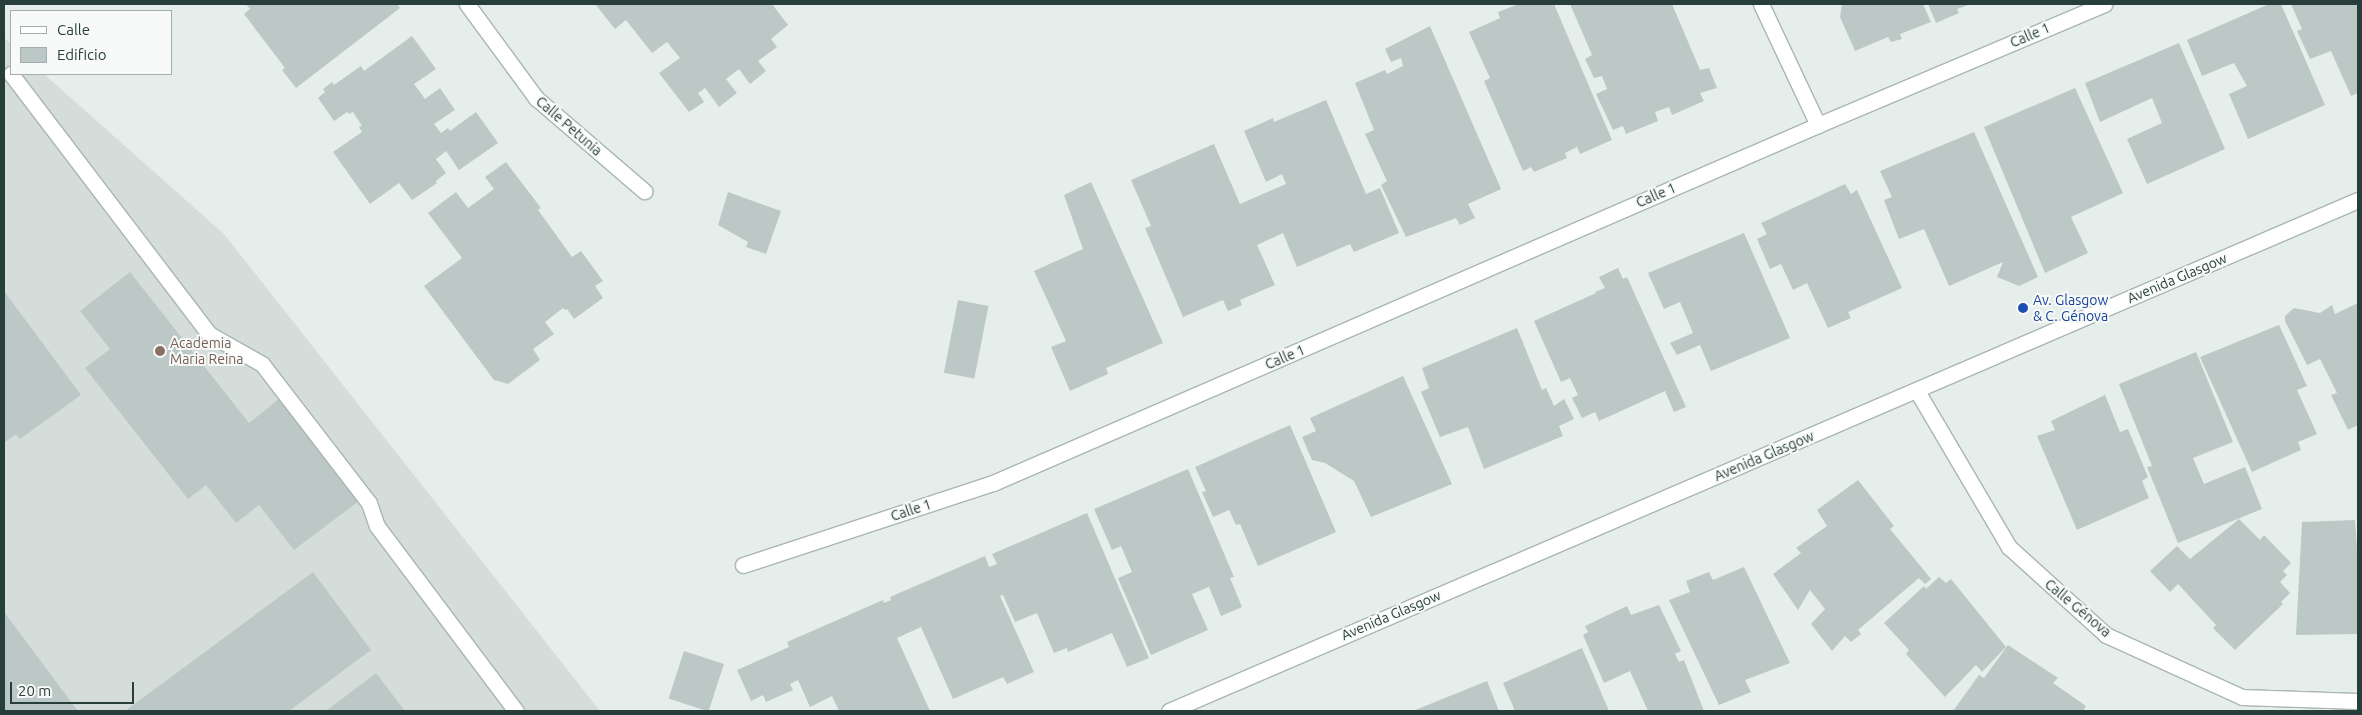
<!DOCTYPE html>
<meta charset="utf-8">
<style>
body{margin:0}
#map{position:relative;width:2362px;height:715px;overflow:hidden;background:#e6eeeb;font-family:Ubuntu,sans-serif}
div>[style]{position:absolute}
.built>*{inset:0;background:#d5dddb}
.building>*{inset:0;background:#bcc8c5;transform-origin:0 0}
.roads{filter:drop-shadow(1px 0 #a9b6b3) drop-shadow(-1px 0 #a9b6b3) drop-shadow(0 1px #a9b6b3) drop-shadow(0 -1px #a9b6b3)}
.lane>*{height:15px;margin:-7.5px;padding:0 7.5px;transform-origin:7.5px;border-radius:7.5px;background:#fff}
.street>*{height:15px;margin:-7.5px;padding:0 7.5px;transform-origin:7.5px;border-radius:7.5px;background:#fff}
.dots>*{width:14px;height:14px;translate:-50% -50%;box-sizing:border-box;border:2px solid #f7faf9;border-radius:50%}
span{translate:-50% -50%;white-space:nowrap;text-align:center;line-height:1.15;-webkit-text-stroke:4px #f7faf9;paint-order:stroke}
.street-label{font-size:14px;color:#273e3b}
.transit-label{font-size:14px;color:#164399}
.left{translate:0 -50%;text-align:left}
.education-label{font-size:14px;color:#785e54}
.frame{position:absolute;inset:0;border:5px solid #273e3b;pointer-events:none}
.legend{position:absolute;left:10px;top:10px;width:162px;height:65px;box-sizing:border-box;background:#f7faf9;border:1px solid #a4afad;margin:0;padding:6px 9px;list-style:none;font-size:15px;color:#273e3b}
.legend li{display:flex;align-items:center;gap:10px;height:25px}
.legend b{width:25px;border:1px solid #a4afad}
.scale{position:absolute;left:10px;top:682px;width:124px;height:22px;box-sizing:border-box;border:2px solid #273e3b;border-top:0;padding-left:6px;font-size:15px;line-height:18px;white-space:nowrap;color:#273e3b;-webkit-text-stroke:4px #f7faf9;paint-order:stroke}
</style>
<div id="map">
<div class="built">
<div style="clip-path:polygon(4px 38px,11px 44px,11px 74px,44px 74px,224px 234px,600px 711px,4px 711px)"></div>
</div>
<div class="building">
<div style="clip-path:polygon(246px 4px,397px 4px,400px 8px,296px 88px,282px 70px,285px 68px,244px 14px,250px 9px)"></div>
<div style="clip-path:polygon(595px 4px,772px 4px,788px 25px,771px 39px,777px 47px,758px 61px,766px 71px,750px 84px,739px 69px,726px 79px,737px 93px,719px 107px,705px 88px,698px 93px,704px 102px,689px 112px,659px 73px,680px 58px,667px 42px,652px 53px,626px 20px,615px 29px)"></div>
<div style="clip-path:polygon(1519px 4px,1554px 4px,1612px 140px,1580px 154px,1577px 147px,1565px 153px,1567px 158px,1534px 172px,1531px 167px,1523px 171px,1484px 81px,1490px 78px,1469px 32px,1500px 18px,1498px 12px)"></div>
<div style="clip-path:polygon(1570px 4px,1672px 4px,1700px 70px,1709px 68px,1717px 88px,1700px 93px,1704px 101px,1672px 115px,1669px 107px,1655px 112px,1658px 121px,1626px 134px,1623px 126px,1613px 130px,1596px 94px,1607px 89px,1602px 76px,1594px 78px,1585px 59px,1592px 55px)"></div>
<div style="clip-path:polygon(1842px 4px,1923px 4px,1931px 22px,1900px 34px,1902px 39px,1891px 42px,1888px 37px,1855px 51px,1840px 17px)"></div>
<div style="clip-path:polygon(1928px 4px,1971px 4px,1957px 9px,1959px 13px,1936px 23px)"></div>
<div style="clip-path:polygon(2269px 4px,2281px 4px,2325px 105px,2248px 139px,2229px 94px,2247px 86px,2234px 63px,2202px 76px,2187px 40px)"></div>
<div style="clip-path:polygon(2291px 4px,2358px 4px,2358px 93px,2351px 96px,2331px 51px,2310px 59px,2297px 31px,2302px 29px)"></div>
<div style="clip-path:polygon(1430px 26px,1501px 189px,1468px 204px,1475px 218px,1460px 225px,1456px 218px,1406px 237px,1381px 185px,1387px 181px,1365px 134px,1374px 130px,1355px 83px,1385px 70px,1387px 74px,1403px 66px,1401px 58px,1391px 62px,1385px 49px)"></div>
<div style="clip-path:polygon(412px 36px,436px 69px,414px 84px,425px 99px,440px 88px,455px 110px,434px 124px,441px 133px,448px 128px,450px 131px,476px 112px,498px 143px,459px 170px,446px 151px,436px 159px,446px 173px,436px 181px,437px 183px,412px 200px,399px 183px,370px 204px,333px 152px,362px 132px,359px 127px,362px 126px,353px 112px,349px 114px,347px 112px,334px 121px,318px 98px,325px 92px,323px 89px,332px 82px,334px 85px,361px 66px,364px 71px)"></div>
<div style="clip-path:polygon(2179px 43px,2225px 149px,2147px 184px,2127px 139px,2162px 123px,2152px 98px,2100px 122px,2085px 83px)"></div>
<div style="clip-path:polygon(2075px 88px,2123px 193px,2071px 217px,2088px 253px,2045px 273px,1984px 127px)"></div>
<div style="clip-path:polygon(1326px 100px,1366px 194px,1380px 188px,1399px 233px,1354px 252px,1350px 244px,1297px 267px,1283px 233px,1257px 245px,1275px 285px,1240px 300px,1242px 305px,1228px 311px,1223px 300px,1183px 317px,1145px 228px,1151px 226px,1131px 180px,1214px 144px,1240px 204px,1286px 184px,1282px 174px,1266px 182px,1244px 131px,1273px 118px,1274px 122px)"></div>
<div style="clip-path:polygon(1974px 132px,2038px 277px,2019px 286px,1997px 277px,2003px 262px,1949px 286px,1924px 229px,1899px 239px,1884px 200px,1892px 197px,1880px 171px)"></div>
<div style="clip-path:polygon(506px 162px,541px 208px,538px 210px,572px 257px,581px 251px,603px 281px,595px 286px,603px 298px,574px 319px,567px 309px,565px 310px,563px 308px,545px 322px,554px 334px,533px 349px,540px 360px,508px 384px,494px 380px,424px 286px,462px 258px,428px 213px,456px 192px,468px 208px,494px 189px,485px 177px)"></div>
<div style="clip-path:polygon(1091px 182px,1163px 343px,1106px 368px,1108px 374px,1070px 391px,1051px 347px,1066px 341px,1034px 271px,1083px 249px,1064px 195px)"></div>
<div style="clip-path:polygon(1845px 184px,1851px 194px,1857px 190px,1902px 288px,1848px 312px,1851px 318px,1828px 328px,1807px 283px,1793px 290px,1781px 264px,1770px 269px,1757px 239px,1767px 234px,1761px 223px)"></div>
<div style="clip-path:polygon(728px 192px,781px 211px,766px 254px,746px 247px,748px 242px,718px 225px)"></div>
<div style="clip-path:polygon(1744px 233px,1790px 338px,1711px 371px,1700px 345px,1677px 355px,1670px 343px,1693px 333px,1680px 302px,1664px 309px,1648px 273px)"></div>
<div style="clip-path:polygon(1618px 268px,1623px 279px,1627px 277px,1686px 407px,1674px 412px,1665px 391px,1599px 421px,1595px 412px,1582px 418px,1572px 398px,1578px 395px,1570px 378px,1561px 382px,1534px 321px,1596px 293px,1595px 292px,1605px 288px,1599px 277px)"></div>
<div style="clip-path:polygon(130px 272px,249px 423px,279px 399px,359px 501px,294px 550px,259px 505px,236px 523px,206px 485px,188px 499px,85px 368px,110px 349px,80px 311px)"></div>
<div style="clip-path:polygon(4px 291px,81px 395px,20px 439px,16px 434px,4px 443px)"></div>
<div style="left:958px;top:300px;width:31px;height:74px;rotate:11deg"></div>
<div style="clip-path:polygon(2358px 303px,2358px 425px,2348px 430px,2331px 395px,2337px 393px,2320px 359px,2307px 365px,2285px 321px,2285px 316px,2294px 308px,2320px 313px,2332px 305px,2335px 314px)"></div>
<div style="clip-path:polygon(2279px 325px,2307px 386px,2297px 390px,2317px 434px,2298px 442px,2301px 450px,2252px 472px,2200px 357px)"></div>
<div style="clip-path:polygon(1517px 328px,1542px 390px,1546px 388px,1554px 406px,1564px 399px,1574px 419px,1559px 426px,1563px 436px,1484px 469px,1468px 427px,1440px 437px,1421px 392px,1429px 388px,1422px 368px)"></div>
<div style="clip-path:polygon(2196px 352px,2233px 442px,2193px 458px,2204px 484px,2245px 467px,2262px 509px,2178px 543px,2147px 467px,2152px 466px,2119px 384px)"></div>
<div style="clip-path:polygon(1403px 376px,1452px 484px,1371px 517px,1354px 481px,1325px 463px,1312px 460px,1302px 437px,1316px 431px,1310px 418px)"></div>
<div style="clip-path:polygon(2105px 395px,2120px 432px,2128px 429px,2148px 477px,2142px 481px,2149px 498px,2077px 530px,2037px 436px,2055px 430px,2051px 421px)"></div>
<div style="clip-path:polygon(1290px 425px,1336px 532px,1258px 566px,1240px 524px,1236px 525px,1229px 510px,1213px 517px,1202px 492px,1206px 491px,1195px 467px)"></div>
<div style="clip-path:polygon(1188px 469px,1234px 577px,1230px 578px,1242px 607px,1221px 616px,1209px 587px,1192px 594px,1208px 630px,1151px 655px,1118px 578px,1132px 572px,1121px 546px,1112px 550px,1094px 509px)"></div>
<div style="clip-path:polygon(1858px 480px,1894px 526px,1890px 529px,1931px 579px,1925px 584px,1919px 578px,1858px 630px,1861px 634px,1851px 642px,1845px 636px,1832px 651px,1811px 624px,1825px 609px,1810px 590px,1798px 610px,1773px 574px,1801px 553px,1796px 548px,1827px 526px,1817px 510px)"></div>
<div style="clip-path:polygon(1087px 513px,1149px 658px,1127px 667px,1112px 633px,1068px 652px,1067px 648px,1054px 653px,1037px 613px,1015px 622px,1003px 595px,1000px 596px,1034px 672px,1007px 684px,1003px 677px,953px 699px,921px 627px,897px 638px,930px 711px,839px 711px,832px 696px,810px 707px,798px 680px,790px 684px,793px 690px,766px 702px,763px 695px,751px 701px,737px 670px,789px 647px,787px 642px,883px 600px,884px 603px,891px 600px,890px 597px,985px 556px,989px 567px,997px 564px,992px 554px)"></div>
<div style="clip-path:polygon(2239px 519px,2260px 540px,2264px 535px,2291px 563px,2283px 571px,2287px 575px,2280px 582px,2290px 593px,2281px 602px,2283px 604px,2235px 650px,2213px 628px,2216px 625px,2178px 584px,2170px 592px,2150px 571px,2177px 546px,2190px 559px)"></div>
<div style="clip-path:polygon(2355px 520px,2358px 562px,2358px 634px,2296px 635px,2302px 522px)"></div>
<div style="clip-path:polygon(1744px 567px,1790px 663px,1745px 680px,1751px 692px,1719px 705px,1669px 600px,1690px 592px,1686px 581px,1709px 572px,1713px 580px)"></div>
<div style="clip-path:polygon(313px 572px,371px 650px,289px 711px,125px 711px)"></div>
<div style="clip-path:polygon(1939px 577px,1946px 583px,1951px 579px,2006px 647px,1982px 672px,1976px 665px,1945px 697px,1906px 654px,1909px 650px,1884px 623px,1924px 586px,1926px 589px)"></div>
<div style="clip-path:polygon(1659px 605px,1681px 651px,1675px 654px,1679px 662px,1684px 660px,1704px 711px,1648px 711px,1630px 671px,1604px 683px,1583px 635px,1588px 632px,1585px 626px,1627px 606px,1631px 615px)"></div>
<div style="clip-path:polygon(4px 612px,78px 711px,4px 711px)"></div>
<div style="clip-path:polygon(2008px 645px,2058px 678px,2053px 683px,2086px 706px,2083px 711px,1953px 711px,1979px 675px,1984px 678px)"></div>
<div style="clip-path:polygon(1582px 648px,1609px 711px,1515px 711px,1503px 683px)"></div>
<div style="left:684px;top:651px;width:42px;height:50px;rotate:18deg"></div>
<div style="clip-path:polygon(376px 673px,405px 711px,326px 711px)"></div>
<div style="clip-path:polygon(1487px 681px,1499px 711px,1413px 711px,1430px 704px)"></div>
</div>
<div class="roads">
<div class="lane">
<div style="left:11px;top:74px;width:327px;rotate:52.7deg"></div>
<div style="left:209px;top:334px;width:61px;rotate:29.5deg"></div>
<div style="left:262px;top:364px;width:175px;rotate:52.4deg"></div>
<div style="left:369px;top:503px;width:24px;rotate:71deg"></div>
<div style="left:377px;top:526px;width:231px;rotate:53.1deg"></div>
</div>
<div class="street">
<div style="left:467px;top:4px;width:117px;rotate:53.7deg"></div>
<div style="left:536px;top:98px;width:143px;rotate:40.7deg"></div>
<div style="left:1761px;top:4px;width:134px;rotate:64.8deg"></div>
<div style="left:1917px;top:391px;width:181px;rotate:59.5deg"></div>
<div style="left:2009px;top:547px;width:131px;rotate:42.2deg"></div>
<div style="left:2106px;top:635px;width:149px;rotate:24.5deg"></div>
<div style="left:2242px;top:697px;width:116px;rotate:2deg"></div>
<div style="left:743px;top:565px;width:263px;rotate:-18.2deg"></div>
<div style="left:993px;top:483px;width:899px;rotate:-23.46deg"></div>
<div style="left:1818px;top:125px;width:311px;rotate:-22.9deg"></div>
<div style="left:1169px;top:711px;width:1294px;rotate:-23.26deg"></div>
</div>
</div>
<div class="dots">
<div style="left:2023px;top:308px;background:#1a4fb4"></div>
<div style="left:160px;top:351px;background:#8d6e63"></div>
</div>
<div class="street-label">
<span style="left:2030px;top:35px;rotate:-23deg">Calle 1</span>
<span style="left:569px;top:126px;rotate:41deg">Calle Petunia</span>
<span style="left:1656px;top:195px;rotate:-23deg">Calle 1</span>
<span style="left:2177px;top:278px;rotate:-23deg">Avenida Glasgow</span>
<span style="left:1285px;top:357px;rotate:-23deg">Calle 1</span>
<span style="left:1764px;top:456px;rotate:-23deg">Avenida Glasgow</span>
<span style="left:911px;top:510px;rotate:-18deg">Calle 1</span>
<span style="left:2078px;top:608px;rotate:40deg">Calle Génova</span>
<span style="left:1391px;top:615px;rotate:-23deg">Avenida Glasgow</span>
</div>
<div class="transit-label">
<span class="left" style="left:2033px;top:308px">Av. Glasgow<br>&amp; C. Génova</span>
</div>
<div class="education-label">
<span class="left" style="left:170px;top:351px">Academia<br>Maria Reina</span>
</div>
<div class="frame"></div>
<ul class="legend">
<li><b style="height:6px;background:#fff"></b>Calle</li>
<li><b style="height:14px;background:#bcc8c5"></b>Edificio</li>
</ul>
<div class="scale">20 m</div>
</div>
